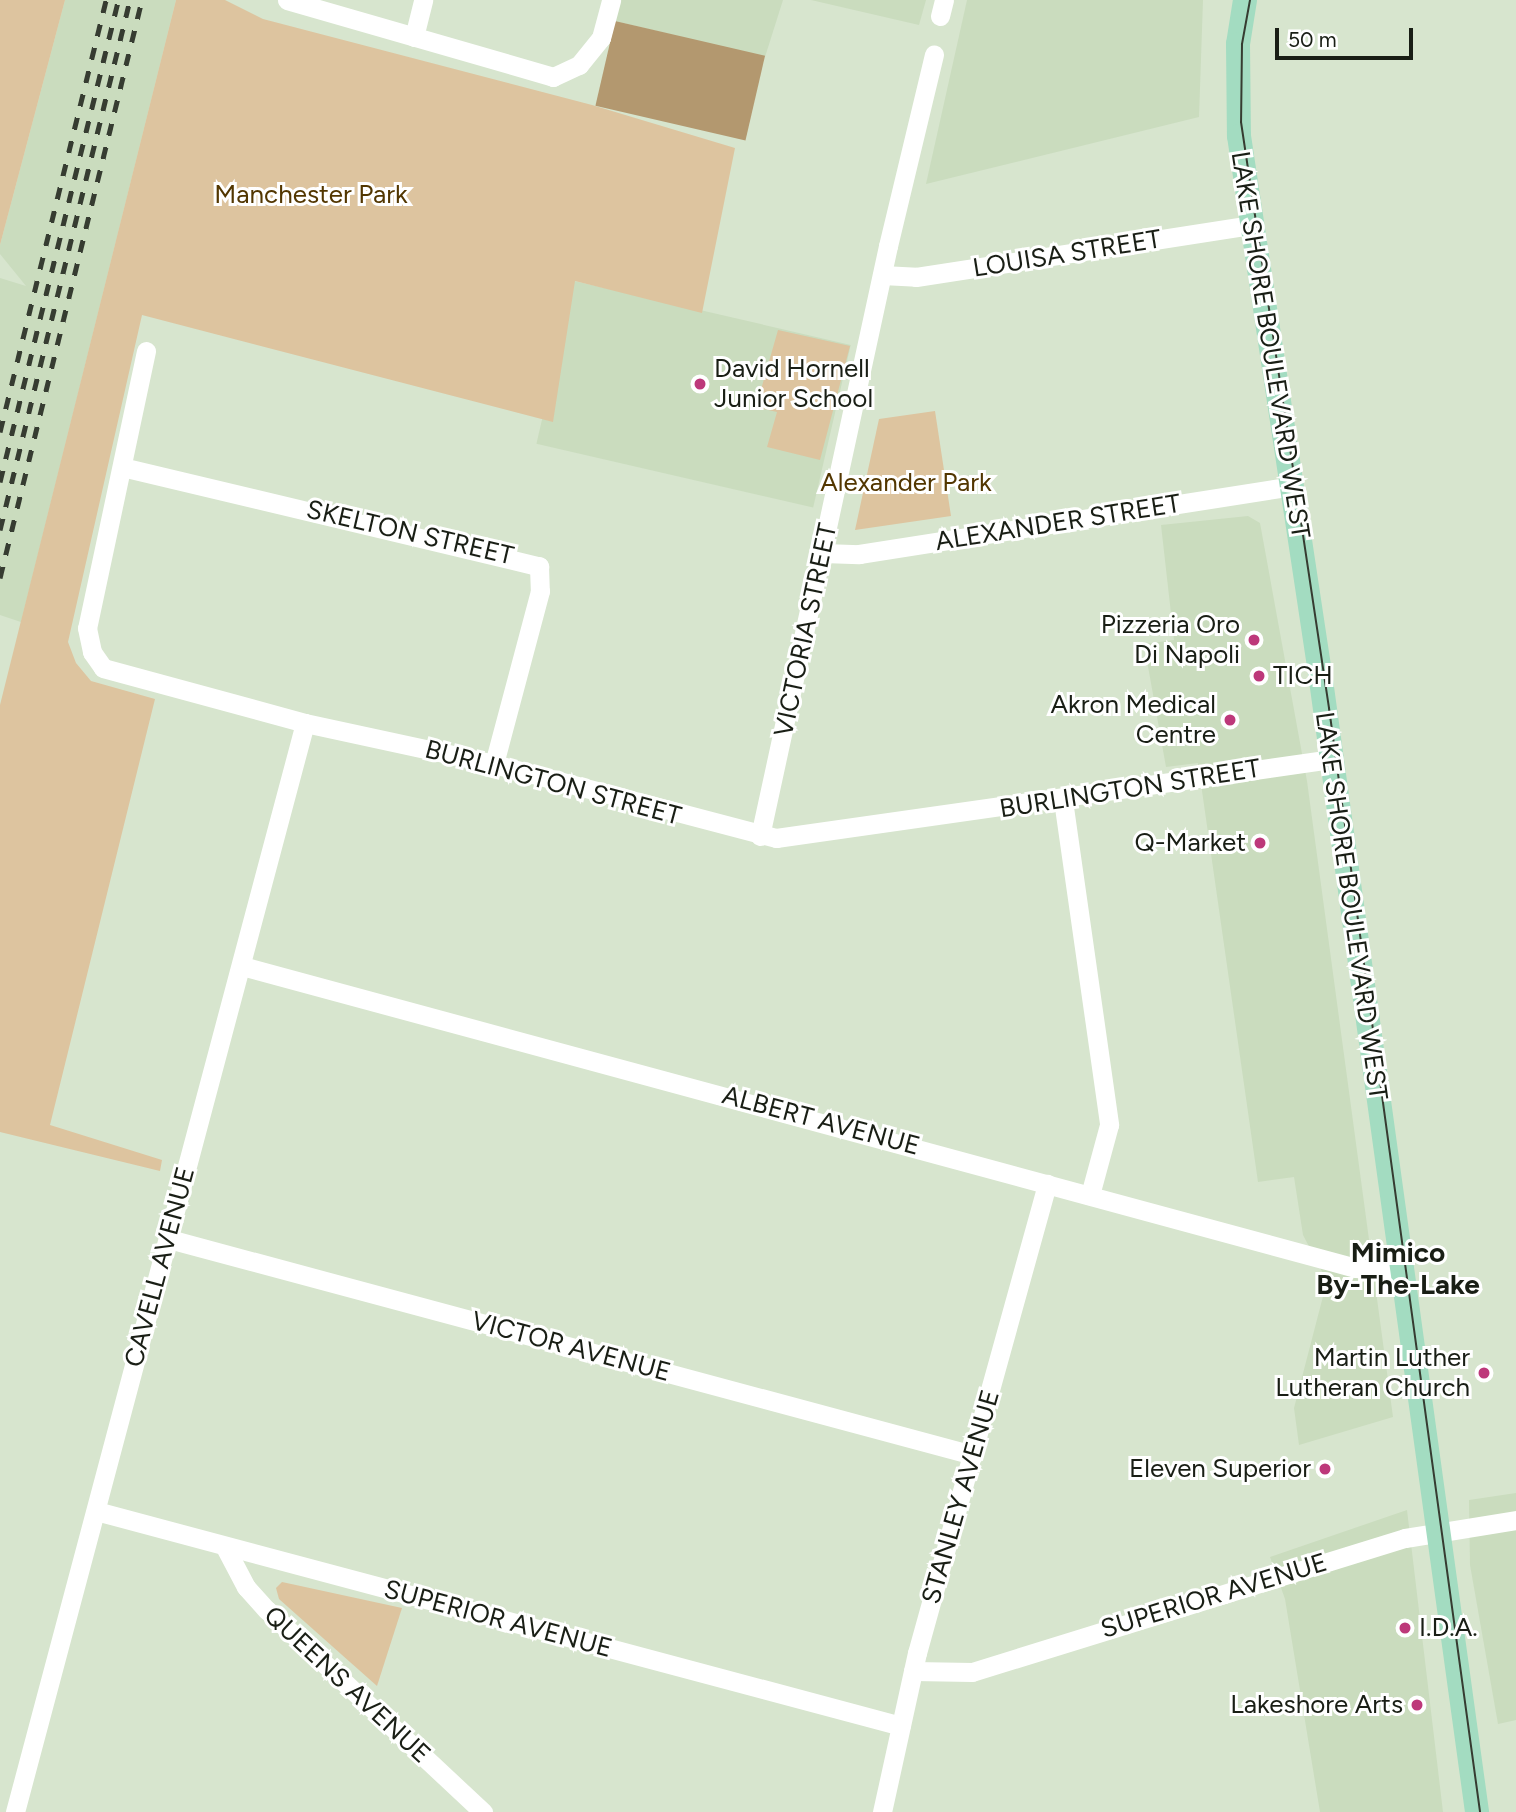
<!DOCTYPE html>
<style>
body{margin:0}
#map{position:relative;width:1516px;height:1812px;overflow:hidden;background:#d7e5ce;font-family:Figtree,sans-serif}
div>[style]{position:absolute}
.built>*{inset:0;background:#cadcbe;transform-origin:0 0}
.green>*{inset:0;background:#ddc49f}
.forest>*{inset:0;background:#b3986f;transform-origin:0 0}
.minor>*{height:19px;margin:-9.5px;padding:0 9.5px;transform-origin:9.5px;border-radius:9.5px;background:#fff}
.major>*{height:24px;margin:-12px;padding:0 12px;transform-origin:12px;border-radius:12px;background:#a3dcc1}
.tram>*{height:2px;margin:-1px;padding:0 1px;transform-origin:1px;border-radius:1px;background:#363c31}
.rail>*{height:5px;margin-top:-2.5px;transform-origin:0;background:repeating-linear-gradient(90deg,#363c31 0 12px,transparent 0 24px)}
.dots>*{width:19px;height:19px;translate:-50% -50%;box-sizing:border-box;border:4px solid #fff;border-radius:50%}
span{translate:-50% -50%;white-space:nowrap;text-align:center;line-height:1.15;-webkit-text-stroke:6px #fff;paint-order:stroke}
.park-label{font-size:26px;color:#523600}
.street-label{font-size:26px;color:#191e15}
.poi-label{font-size:26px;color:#191e15}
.left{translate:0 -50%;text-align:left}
.right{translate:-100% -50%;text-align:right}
.neighbourhood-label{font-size:28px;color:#191e15;font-weight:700}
.scale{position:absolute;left:1275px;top:28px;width:138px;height:32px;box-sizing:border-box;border:4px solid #191e15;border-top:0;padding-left:9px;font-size:21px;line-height:24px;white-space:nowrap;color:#191e15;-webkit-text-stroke:5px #fff;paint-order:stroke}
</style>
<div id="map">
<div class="built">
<div style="clip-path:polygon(65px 0,176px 0,21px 622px,0 615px,0 278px,26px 286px,0 254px,0 245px)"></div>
<div style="clip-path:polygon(620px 0,783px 0,765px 57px,615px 21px)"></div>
<div style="clip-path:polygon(811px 0,926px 0,919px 25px)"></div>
<div style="clip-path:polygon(967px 0,1203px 0,1199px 117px,926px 184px)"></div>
<div style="left:574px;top:281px;width:284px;height:167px;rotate:13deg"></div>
<div style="clip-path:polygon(1248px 516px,1260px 523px,1307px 781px,1393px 1417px,1299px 1445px,1294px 1408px,1327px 1281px,1303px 1235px,1294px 1177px,1258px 1182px,1198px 763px,1166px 767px,1144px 644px,1174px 640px,1161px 525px)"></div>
<div style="clip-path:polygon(1516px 1493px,1516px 1720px,1498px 1724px,1470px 1565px,1469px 1500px)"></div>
<div style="clip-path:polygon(1407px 1510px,1443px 1812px,1320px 1812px,1285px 1599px,1270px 1557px)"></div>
</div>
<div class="green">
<div style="clip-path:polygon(0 0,65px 0,0 245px)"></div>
<div style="clip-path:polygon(176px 0,225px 0,263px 19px,592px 105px,735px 148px,702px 313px,575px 281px,553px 422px,142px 315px,68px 642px,76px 663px,91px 681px,155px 699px,50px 1125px,162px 1160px,160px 1171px,0 1132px,0 705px)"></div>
<div style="clip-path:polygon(778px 330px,850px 346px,820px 460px,767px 447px,777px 412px,756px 407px)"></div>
<div style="clip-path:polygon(935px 411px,951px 516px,855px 530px,879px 419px)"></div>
<div style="clip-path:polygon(282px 1582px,402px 1608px,377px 1686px,279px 1599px,276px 1588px)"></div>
</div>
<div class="forest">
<div style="left:615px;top:21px;width:154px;height:87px;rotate:13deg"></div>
</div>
<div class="minor">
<div style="left:287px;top:0;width:277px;rotate:16.1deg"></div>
<div style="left:553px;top:77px;width:29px;rotate:-25deg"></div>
<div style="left:579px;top:65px;width:35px;rotate:-51deg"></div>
<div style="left:601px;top:38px;width:39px;rotate:-75deg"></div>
<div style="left:940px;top:16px;width:16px;rotate:-76deg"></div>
<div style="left:414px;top:37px;width:38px;rotate:-76deg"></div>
<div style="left:882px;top:275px;width:34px;rotate:3deg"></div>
<div style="left:916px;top:277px;width:340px;rotate:-8.8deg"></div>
<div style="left:146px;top:351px;width:283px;rotate:102deg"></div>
<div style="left:87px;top:628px;width:25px;rotate:78deg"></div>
<div style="left:92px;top:652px;width:19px;rotate:55deg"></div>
<div style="left:103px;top:668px;width:209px;rotate:15.2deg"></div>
<div style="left:305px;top:723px;width:193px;rotate:12.2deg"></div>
<div style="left:494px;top:764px;width:292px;rotate:14.7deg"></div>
<div style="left:776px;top:838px;width:562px;rotate:-8.09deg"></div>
<div style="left:122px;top:467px;width:429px;rotate:13.4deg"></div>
<div style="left:539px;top:566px;width:25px;rotate:88deg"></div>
<div style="left:540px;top:591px;width:179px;rotate:104.9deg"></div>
<div style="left:823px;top:553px;width:36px;rotate:2deg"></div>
<div style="left:859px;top:554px;width:437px;rotate:-8.9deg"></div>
<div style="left:1063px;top:800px;width:328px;rotate:81.9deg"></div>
<div style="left:1109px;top:1125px;width:73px;rotate:105.2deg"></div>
<div style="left:760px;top:836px;width:604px;rotate:-77.76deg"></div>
<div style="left:888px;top:246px;width:197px;rotate:-76.5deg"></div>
<div style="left:242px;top:966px;width:1154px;rotate:15.17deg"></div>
<div style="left:1356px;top:1268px;width:46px;rotate:5deg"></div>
<div style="left:169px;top:1239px;width:833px;rotate:15.04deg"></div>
<div style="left:96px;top:1511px;width:833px;rotate:14.95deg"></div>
<div style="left:225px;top:1547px;width:45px;rotate:62.3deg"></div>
<div style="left:246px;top:1587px;width:31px;rotate:48deg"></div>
<div style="left:267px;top:1610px;width:296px;rotate:43.1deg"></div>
<div style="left:913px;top:1671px;width:59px;rotate:1deg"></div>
<div style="left:972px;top:1672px;width:453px;rotate:-17.2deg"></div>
<div style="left:1405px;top:1538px;width:112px;rotate:-9.2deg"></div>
<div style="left:15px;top:1812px;width:1127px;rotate:-75.09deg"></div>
<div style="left:882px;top:1812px;width:163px;rotate:-77.6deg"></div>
<div style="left:917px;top:1653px;width:487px;rotate:-74.5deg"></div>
</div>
<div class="major">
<div style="left:1245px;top:0;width:45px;rotate:99deg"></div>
<div style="left:1238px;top:44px;width:92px;rotate:89.4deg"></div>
<div style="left:1239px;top:136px;width:543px;rotate:81.42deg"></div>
<div style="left:1320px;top:673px;width:1150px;rotate:82.15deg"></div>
</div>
<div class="tram">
<div style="left:1250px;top:0;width:45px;rotate:100.3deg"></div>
<div style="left:1242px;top:44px;width:78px;rotate:90.7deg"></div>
<div style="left:1241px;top:122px;width:593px;rotate:81.46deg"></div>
<div style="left:1329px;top:708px;width:1114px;rotate:82.21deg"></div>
</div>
<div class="rail">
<div style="left:0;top:432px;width:445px;rotate:-76.2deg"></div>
<div style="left:0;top:482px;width:496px;rotate:-76.2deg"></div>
<div style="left:0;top:530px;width:546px;rotate:-76.22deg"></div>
<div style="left:0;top:578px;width:595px;rotate:-76.2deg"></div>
</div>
<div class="dots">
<div style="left:700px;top:384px;background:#bd387a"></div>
<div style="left:1254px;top:640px;background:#bd387a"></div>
<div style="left:1259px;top:676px;background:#bd387a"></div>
<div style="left:1230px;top:720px;background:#bd387a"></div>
<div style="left:1260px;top:843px;background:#bd387a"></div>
<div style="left:1484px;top:1373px;background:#bd387a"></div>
<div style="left:1325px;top:1469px;background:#bd387a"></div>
<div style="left:1405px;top:1628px;background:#bd387a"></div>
<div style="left:1417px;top:1705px;background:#bd387a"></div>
</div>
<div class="park-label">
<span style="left:311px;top:195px">Manchester Park</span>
<span style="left:906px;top:483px">Alexander Park</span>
</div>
<div class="street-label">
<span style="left:1067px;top:254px;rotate:-9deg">LOUISA STREET</span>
<span style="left:1270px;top:345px;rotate:81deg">LAKE SHORE BOULEVARD WEST</span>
<span style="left:1058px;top:523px;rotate:-9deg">ALEXANDER STREET</span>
<span style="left:410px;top:533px;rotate:13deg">SKELTON STREET</span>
<span style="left:806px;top:630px;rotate:-78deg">VICTORIA STREET</span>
<span style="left:553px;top:783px;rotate:15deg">BURLINGTON STREET</span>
<span style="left:1130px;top:789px;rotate:-9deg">BURLINGTON STREET</span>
<span style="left:1351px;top:906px;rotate:82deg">LAKE SHORE BOULEVARD WEST</span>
<span style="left:821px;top:1121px;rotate:15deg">ALBERT AVENUE</span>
<span style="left:160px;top:1267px;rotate:-75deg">CAVELL AVENUE</span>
<span style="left:571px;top:1347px;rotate:15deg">VICTOR AVENUE</span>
<span style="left:961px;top:1497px;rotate:-74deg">STANLEY AVENUE</span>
<span style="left:1214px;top:1596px;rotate:-17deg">SUPERIOR AVENUE</span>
<span style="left:498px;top:1619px;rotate:15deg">SUPERIOR AVENUE</span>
<span style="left:347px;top:1685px;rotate:43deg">QUEENS AVENUE</span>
</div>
<div class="poi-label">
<span class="left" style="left:714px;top:384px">David Hornell<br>Junior School</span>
<span class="right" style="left:1240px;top:640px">Pizzeria Oro<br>Di Napoli</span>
<span class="left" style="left:1273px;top:676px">TICH</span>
<span class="right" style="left:1216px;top:720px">Akron Medical<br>Centre</span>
<span class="right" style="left:1246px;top:843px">Q-Market</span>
<span class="right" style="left:1470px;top:1373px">Martin Luther<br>Lutheran Church</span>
<span class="right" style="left:1311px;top:1469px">Eleven Superior</span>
<span class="left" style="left:1419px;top:1628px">I.D.A.</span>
<span class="right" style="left:1403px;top:1705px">Lakeshore Arts</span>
</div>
<div class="neighbourhood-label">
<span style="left:1398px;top:1268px">Mimico<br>By-The-Lake</span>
</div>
<div class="scale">50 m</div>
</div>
